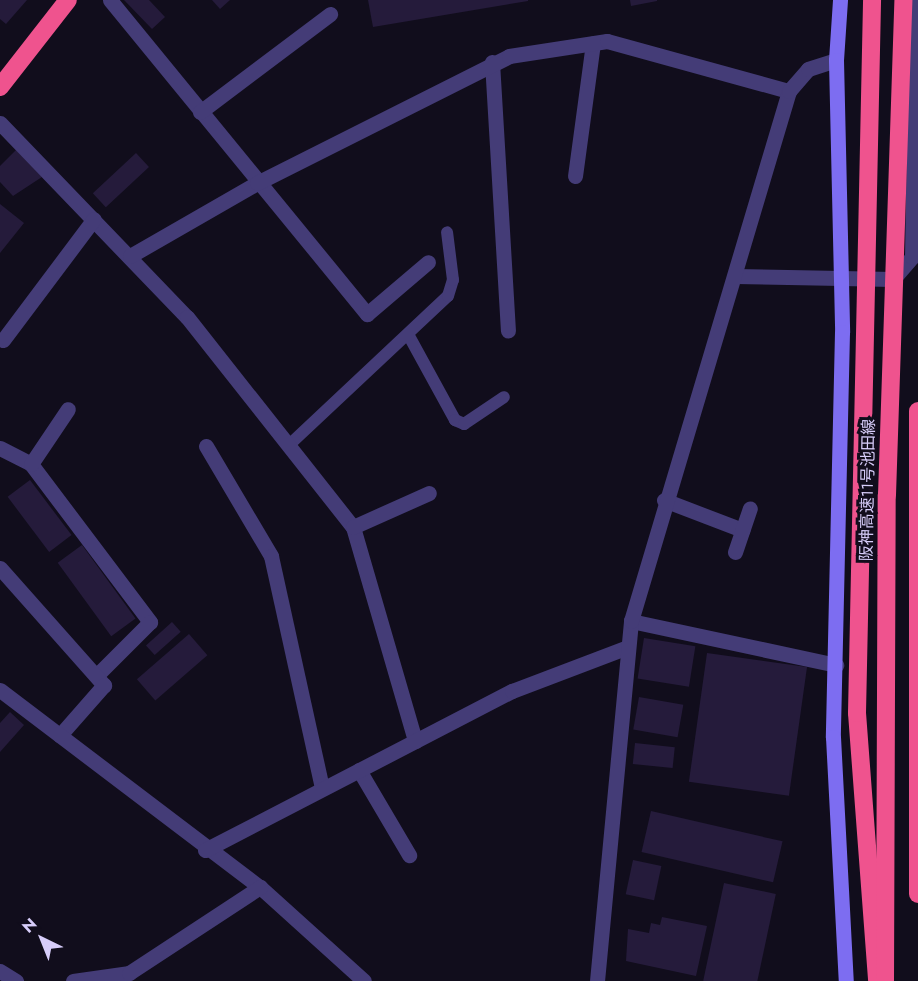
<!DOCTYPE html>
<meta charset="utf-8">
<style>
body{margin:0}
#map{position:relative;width:918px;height:981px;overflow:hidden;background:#110d1c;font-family:Jost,"Noto Sans JP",sans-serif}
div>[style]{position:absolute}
.building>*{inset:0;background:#251b3b;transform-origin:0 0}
.lane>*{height:12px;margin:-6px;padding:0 6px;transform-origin:6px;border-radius:6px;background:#443c77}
.street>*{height:15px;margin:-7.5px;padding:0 7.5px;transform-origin:7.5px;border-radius:7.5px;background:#443c77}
.secondary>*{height:15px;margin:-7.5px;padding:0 7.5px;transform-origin:7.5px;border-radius:7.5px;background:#7d6df1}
.highway>*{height:18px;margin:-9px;padding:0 9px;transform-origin:9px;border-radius:9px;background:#ef538e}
.highway-bridge>*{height:18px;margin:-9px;padding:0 9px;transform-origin:9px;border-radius:9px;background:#ef538e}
span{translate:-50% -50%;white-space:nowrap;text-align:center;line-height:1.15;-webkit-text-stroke:6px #110d1c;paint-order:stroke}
.street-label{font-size:16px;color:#d7cdfa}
.north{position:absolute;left:12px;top:909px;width:60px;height:60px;-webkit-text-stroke:4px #110d1c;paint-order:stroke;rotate:317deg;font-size:16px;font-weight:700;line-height:24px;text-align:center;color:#d7cdfa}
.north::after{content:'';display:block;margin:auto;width:21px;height:27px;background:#d7cdfa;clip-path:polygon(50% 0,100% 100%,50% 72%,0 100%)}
</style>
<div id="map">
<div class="building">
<div style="clip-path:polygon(0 0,27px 0,6px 24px,0 19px)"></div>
<div style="clip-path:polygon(124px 0,149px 0,165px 17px,152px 29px)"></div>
<div style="clip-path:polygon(212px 0,230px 0,220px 9px)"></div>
<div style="clip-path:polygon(368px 0,528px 0,528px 1px,373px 27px)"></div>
<div style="clip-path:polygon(630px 0,657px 0,657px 1px,631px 6px)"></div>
<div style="clip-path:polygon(16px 150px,42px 177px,13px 196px,0 182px,0 166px)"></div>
<div style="left:136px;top:153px;width:19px;height:59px;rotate:47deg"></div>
<div style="clip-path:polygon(0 204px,24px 223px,0 253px)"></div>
<div style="left:30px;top:480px;width:69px;height:28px;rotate:53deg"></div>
<div style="left:82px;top:545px;width:91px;height:30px;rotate:54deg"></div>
<div style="left:172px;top:622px;width:13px;height:35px;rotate:48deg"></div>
<div style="left:189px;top:634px;width:28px;height:69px;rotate:49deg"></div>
<div style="left:644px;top:638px;width:52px;height:41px;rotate:9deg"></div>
<div style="left:707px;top:653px;width:101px;height:130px;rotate:8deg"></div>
<div style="left:639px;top:697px;width:45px;height:33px;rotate:10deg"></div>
<div style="clip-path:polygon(10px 712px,24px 725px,0 752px,0 723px)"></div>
<div style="left:635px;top:743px;width:40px;height:21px;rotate:6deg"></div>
<div style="left:651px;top:811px;width:135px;height:42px;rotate:13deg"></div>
<div style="left:633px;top:860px;width:29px;height:35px;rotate:12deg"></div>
<div style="left:724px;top:883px;width:53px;height:100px;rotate:12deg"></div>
<div style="clip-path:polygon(662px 917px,707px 926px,696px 976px,626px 961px,628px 929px,649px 933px,651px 923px,660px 925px)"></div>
</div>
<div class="lane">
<div style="left:409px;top:336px;width:96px;rotate:61.3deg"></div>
<div style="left:455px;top:420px;width:10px;rotate:24deg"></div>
<div style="left:464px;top:424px;width:48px;rotate:-34deg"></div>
<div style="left:288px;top:446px;width:219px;rotate:-43.2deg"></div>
<div style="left:448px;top:296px;width:17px;rotate:-73deg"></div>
<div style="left:453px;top:280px;width:48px;rotate:-97.1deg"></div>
</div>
<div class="street">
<div style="left:110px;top:0;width:406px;rotate:50.7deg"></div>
<div style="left:367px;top:314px;width:80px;rotate:-40.4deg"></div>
<div style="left:492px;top:62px;width:269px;rotate:86.6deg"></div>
<div style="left:200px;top:112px;width:163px;rotate:-37deg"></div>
<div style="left:0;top:123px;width:269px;rotate:46.1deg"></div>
<div style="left:187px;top:317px;width:268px;rotate:51.7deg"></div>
<div style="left:353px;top:527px;width:223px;rotate:73.8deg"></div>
<div style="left:575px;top:176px;width:134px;rotate:-82.3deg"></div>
<div style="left:130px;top:256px;width:146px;rotate:-29.9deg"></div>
<div style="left:257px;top:183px;width:282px;rotate:-26.7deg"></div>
<div style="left:509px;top:56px;width:99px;rotate:-8.7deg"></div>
<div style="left:607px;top:41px;width:189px;rotate:15.4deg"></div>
<div style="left:735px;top:276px;width:158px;rotate:1.1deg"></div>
<div style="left:893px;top:279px;width:29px;rotate:-49deg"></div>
<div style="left:912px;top:257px;width:257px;rotate:-89.1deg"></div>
<div style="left:3px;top:340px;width:151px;rotate:-53.1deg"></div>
<div style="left:206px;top:446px;width:128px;rotate:59.4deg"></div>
<div style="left:271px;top:556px;width:238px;rotate:77.6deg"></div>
<div style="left:0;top:448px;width:35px;rotate:27deg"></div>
<div style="left:31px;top:464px;width:198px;rotate:53deg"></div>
<div style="left:150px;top:622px;width:76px;rotate:135deg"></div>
<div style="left:31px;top:464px;width:66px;rotate:-56.1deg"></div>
<div style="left:664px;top:500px;width:84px;rotate:21deg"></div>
<div style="left:353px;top:527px;width:83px;rotate:-24.1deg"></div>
<div style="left:735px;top:552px;width:46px;rotate:-71.2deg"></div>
<div style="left:0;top:568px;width:157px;rotate:48.4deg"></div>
<div style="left:104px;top:685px;width:67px;rotate:131.3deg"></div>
<div style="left:631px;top:621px;width:210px;rotate:12.1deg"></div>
<div style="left:0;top:690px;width:326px;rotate:37.2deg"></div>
<div style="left:260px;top:887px;width:140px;rotate:42.1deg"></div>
<div style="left:359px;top:770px;width:99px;rotate:59.5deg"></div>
<div style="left:205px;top:850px;width:346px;rotate:-27.4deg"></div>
<div style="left:512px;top:691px;width:121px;rotate:-20.8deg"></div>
<div style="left:0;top:971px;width:19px;rotate:32deg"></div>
<div style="left:73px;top:981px;width:57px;rotate:-8.1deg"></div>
<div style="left:129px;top:973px;width:157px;rotate:-33.3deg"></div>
<div style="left:597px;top:981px;width:362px;rotate:-84.6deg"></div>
<div style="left:631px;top:621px;width:553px;rotate:-73.4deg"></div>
<div style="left:789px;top:91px;width:29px;rotate:-49deg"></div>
<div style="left:808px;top:69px;width:29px;rotate:-18deg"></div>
</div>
<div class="secondary">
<div style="left:840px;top:0;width:60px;rotate:93.8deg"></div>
<div style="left:836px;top:60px;width:272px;rotate:88.7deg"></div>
<div style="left:842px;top:332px;width:405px;rotate:91.3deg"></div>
<div style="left:833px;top:737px;width:244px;rotate:87deg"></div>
</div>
<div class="highway">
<div style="left:0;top:87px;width:110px;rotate:-52deg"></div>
<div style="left:918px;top:411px;width:483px;rotate:90deg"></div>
<div style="left:857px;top:713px;width:269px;rotate:85.7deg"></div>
</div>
<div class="highway-bridge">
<div style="left:857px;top:713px;width:713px;rotate:-88.79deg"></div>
<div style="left:885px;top:981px;width:486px;rotate:-89.8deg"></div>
<div style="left:887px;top:495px;width:495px;rotate:-88.1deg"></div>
</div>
<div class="street-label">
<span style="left:868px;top:490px;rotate:-89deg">阪神高速11号池田線</span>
</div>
<div class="north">N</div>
</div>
